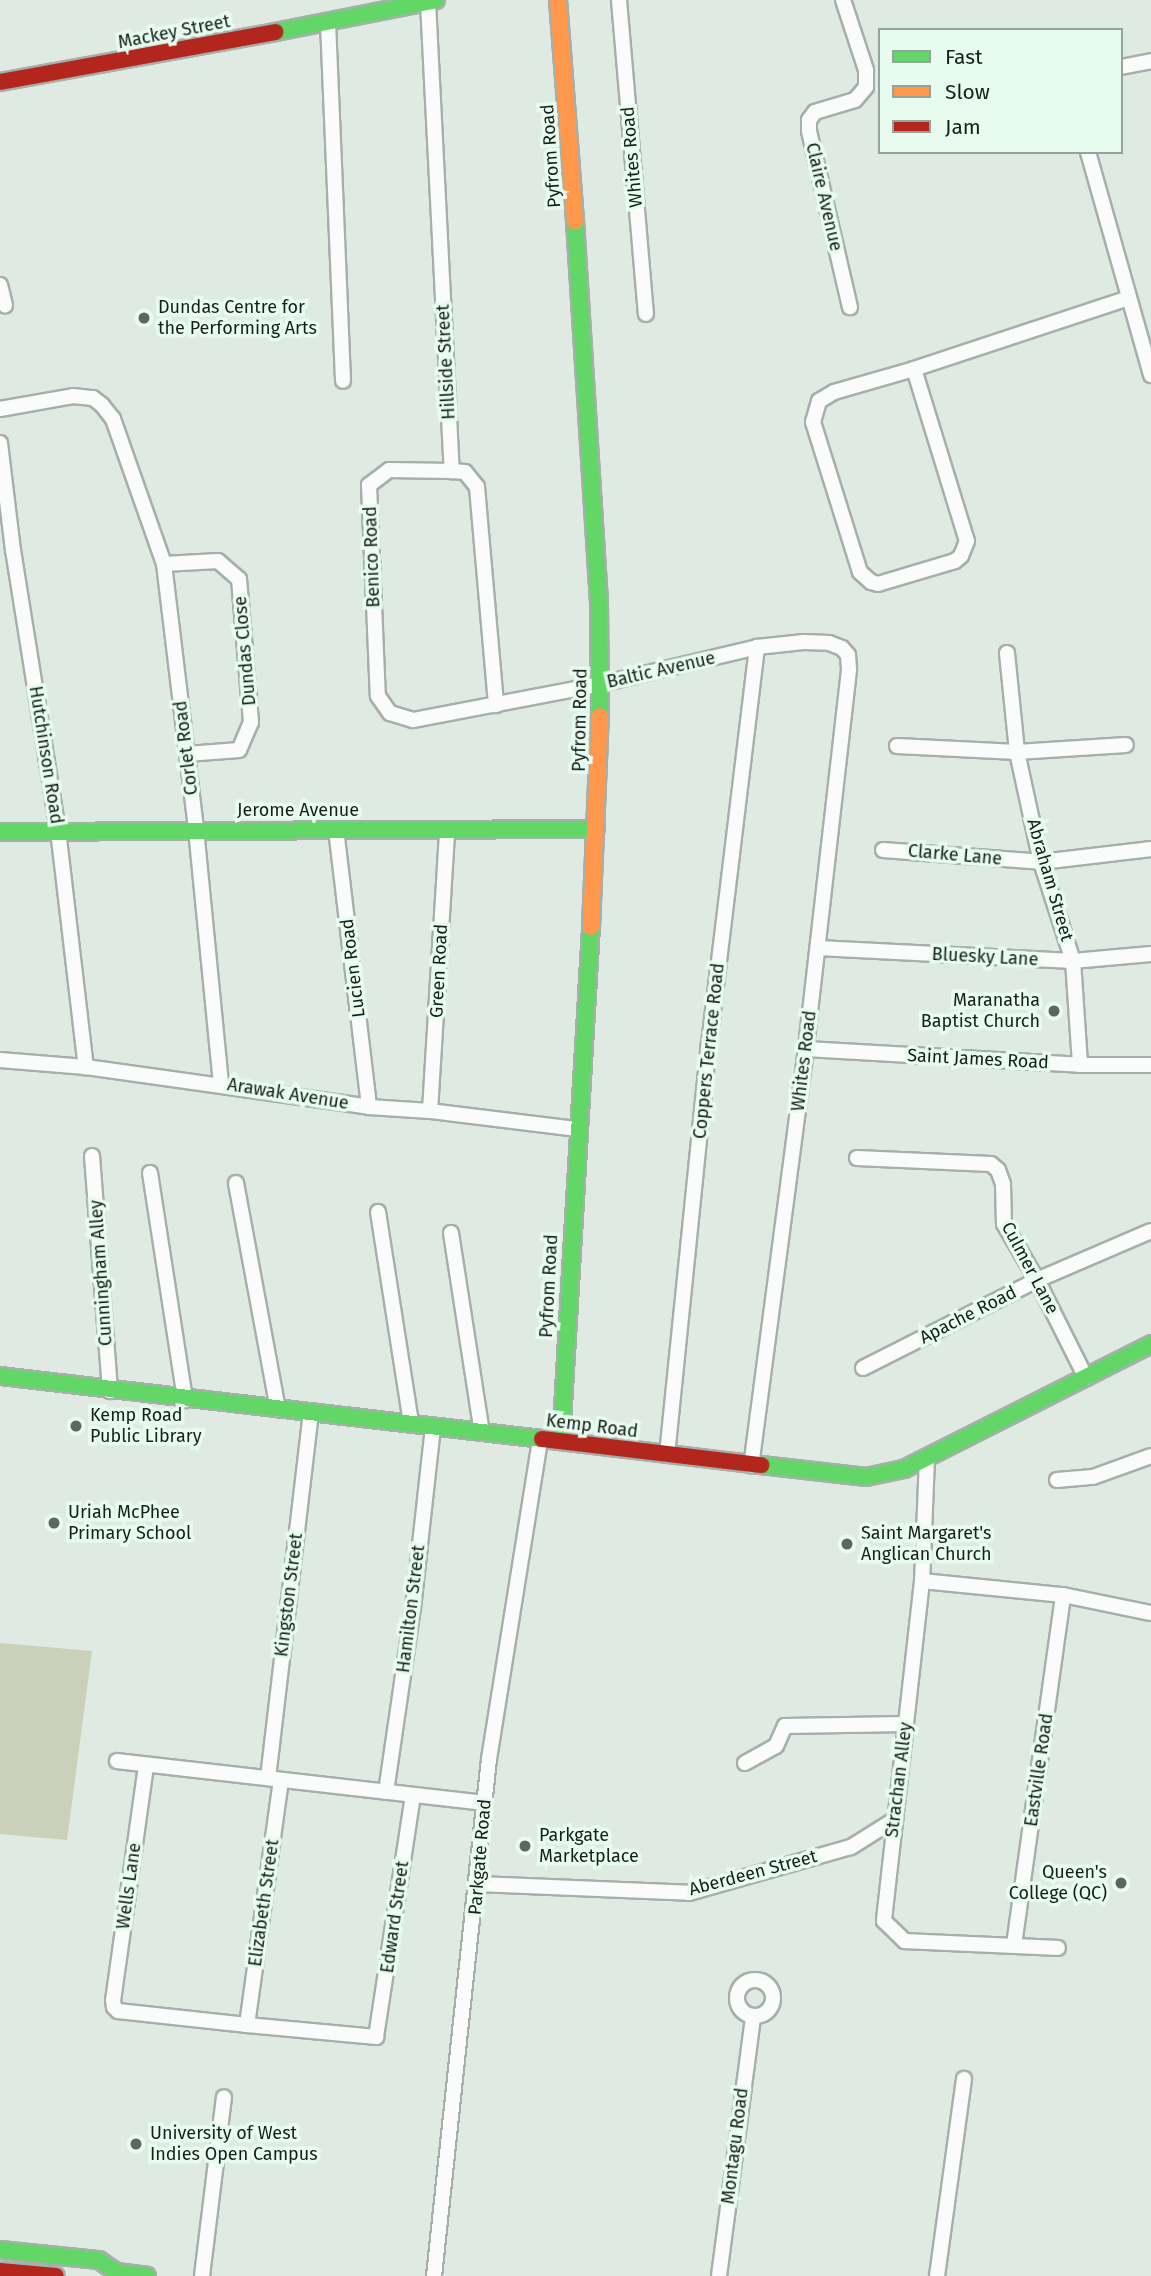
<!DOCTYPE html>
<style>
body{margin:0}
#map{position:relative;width:1151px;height:2276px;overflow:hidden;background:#dfeae3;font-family:"Fira Sans",sans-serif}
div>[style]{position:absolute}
.green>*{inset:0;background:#cbd0ba}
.roads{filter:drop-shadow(2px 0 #a6afaa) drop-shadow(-2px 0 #a6afaa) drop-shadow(0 2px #a6afaa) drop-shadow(0 -2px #a6afaa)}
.street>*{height:14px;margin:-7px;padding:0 7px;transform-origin:7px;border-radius:7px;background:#fafcfb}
.street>.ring{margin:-7px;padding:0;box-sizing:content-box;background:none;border:14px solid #fafcfb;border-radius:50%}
.fast>*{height:16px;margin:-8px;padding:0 8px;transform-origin:8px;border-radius:8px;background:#63d668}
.slow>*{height:16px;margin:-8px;padding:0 8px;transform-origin:8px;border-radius:8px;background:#ff974d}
.jam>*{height:16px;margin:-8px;padding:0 8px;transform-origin:8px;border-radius:8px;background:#b3261e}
.dots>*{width:19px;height:19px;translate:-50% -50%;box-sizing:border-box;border:4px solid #e7fcef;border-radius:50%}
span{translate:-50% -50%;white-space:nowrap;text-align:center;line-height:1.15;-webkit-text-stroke:7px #e7fcef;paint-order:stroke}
.street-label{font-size:18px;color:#171f1a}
.poi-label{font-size:18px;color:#171f1a}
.left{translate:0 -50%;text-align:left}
.right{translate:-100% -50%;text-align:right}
.legend{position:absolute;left:878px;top:28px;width:245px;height:126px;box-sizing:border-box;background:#e7fcef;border:2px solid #94a49a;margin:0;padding:9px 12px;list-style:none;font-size:21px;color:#171f1a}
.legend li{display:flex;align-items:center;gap:14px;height:35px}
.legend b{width:35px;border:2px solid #94a49a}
</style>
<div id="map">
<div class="green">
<div style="clip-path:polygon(0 1643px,92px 1651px,67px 1840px,0 1834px)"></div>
</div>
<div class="roads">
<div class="street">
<div style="left:619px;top:0;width:315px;rotate:85.1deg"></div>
<div style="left:843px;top:0;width:74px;rotate:71.8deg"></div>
<div style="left:866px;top:70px;width:17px;rotate:90deg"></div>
<div style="left:866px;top:87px;width:17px;rotate:130deg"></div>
<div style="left:855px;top:100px;width:42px;rotate:163.3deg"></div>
<div style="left:815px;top:112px;width:10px;rotate:127deg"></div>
<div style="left:809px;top:120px;width:11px;rotate:90deg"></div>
<div style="left:809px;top:131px;width:181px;rotate:76.9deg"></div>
<div style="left:428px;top:2px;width:470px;rotate:87.1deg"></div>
<div style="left:452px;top:471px;width:13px;rotate:4deg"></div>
<div style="left:465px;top:472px;width:19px;rotate:51deg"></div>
<div style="left:477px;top:487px;width:219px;rotate:85deg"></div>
<div style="left:328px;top:22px;width:359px;rotate:87.6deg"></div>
<div style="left:1121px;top:67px;width:31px;rotate:-11deg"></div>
<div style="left:1088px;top:152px;width:232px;rotate:74.2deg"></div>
<div style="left:0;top:285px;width:21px;rotate:76deg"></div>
<div style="left:914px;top:369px;width:180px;rotate:72.9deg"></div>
<div style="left:967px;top:541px;width:16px;rotate:112deg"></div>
<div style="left:961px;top:556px;width:8px;rotate:140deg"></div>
<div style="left:955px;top:561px;width:80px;rotate:163.4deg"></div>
<div style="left:878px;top:584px;width:7px;rotate:-164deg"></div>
<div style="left:871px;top:582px;width:15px;rotate:-138deg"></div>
<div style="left:860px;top:572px;width:157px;rotate:-107.4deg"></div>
<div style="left:813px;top:422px;width:22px;rotate:-74deg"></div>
<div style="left:819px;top:401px;width:17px;rotate:-31deg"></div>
<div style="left:834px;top:392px;width:83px;rotate:-16deg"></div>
<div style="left:914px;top:369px;width:226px;rotate:-18.3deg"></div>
<div style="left:0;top:409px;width:74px;rotate:-10.1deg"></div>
<div style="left:73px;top:396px;width:20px;rotate:6deg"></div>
<div style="left:93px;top:398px;width:11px;rotate:38deg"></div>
<div style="left:102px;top:405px;width:18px;rotate:52deg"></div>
<div style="left:113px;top:419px;width:154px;rotate:70.6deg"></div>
<div style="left:164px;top:564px;width:267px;rotate:83.1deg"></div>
<div style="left:196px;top:829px;width:256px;rotate:84.4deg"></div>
<div style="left:0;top:443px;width:108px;rotate:83.1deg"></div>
<div style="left:13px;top:550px;width:284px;rotate:80.9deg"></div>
<div style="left:58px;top:830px;width:239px;rotate:83.3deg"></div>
<div style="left:452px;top:471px;width:63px;rotate:-179.1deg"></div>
<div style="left:389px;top:470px;width:25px;rotate:143deg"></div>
<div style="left:369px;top:485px;width:211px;rotate:87.6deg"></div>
<div style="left:378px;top:696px;width:21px;rotate:55deg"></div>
<div style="left:390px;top:713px;width:24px;rotate:17deg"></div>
<div style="left:413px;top:720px;width:191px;rotate:-10.8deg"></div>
<div style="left:601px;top:684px;width:160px;rotate:-13.3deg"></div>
<div style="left:757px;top:647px;width:47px;rotate:-6.1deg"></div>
<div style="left:804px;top:642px;width:25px;rotate:2deg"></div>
<div style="left:829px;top:643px;width:14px;rotate:21deg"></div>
<div style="left:842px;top:648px;width:9px;rotate:49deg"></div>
<div style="left:848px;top:655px;width:15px;rotate:86deg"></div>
<div style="left:849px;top:670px;width:381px;rotate:96.5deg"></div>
<div style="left:806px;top:1049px;width:420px;rotate:97.5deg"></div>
<div style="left:164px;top:564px;width:54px;rotate:-3.2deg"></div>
<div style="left:218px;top:561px;width:28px;rotate:41deg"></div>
<div style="left:239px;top:579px;width:144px;rotate:85.2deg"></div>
<div style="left:251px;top:722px;width:30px;rotate:113deg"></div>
<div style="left:239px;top:750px;width:52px;rotate:175.6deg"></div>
<div style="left:1007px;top:653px;width:100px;rotate:84.2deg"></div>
<div style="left:1017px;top:752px;width:113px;rotate:77.7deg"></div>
<div style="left:1041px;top:862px;width:104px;rotate:72.1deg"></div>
<div style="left:1073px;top:961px;width:104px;rotate:86.1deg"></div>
<div style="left:897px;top:746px;width:120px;rotate:2.9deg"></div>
<div style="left:1017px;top:752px;width:109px;rotate:-3.7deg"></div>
<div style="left:336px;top:829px;width:280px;rotate:83.2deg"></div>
<div style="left:883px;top:850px;width:158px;rotate:4.3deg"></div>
<div style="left:1041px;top:862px;width:111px;rotate:-6.7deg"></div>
<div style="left:818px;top:948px;width:255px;rotate:2.9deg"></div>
<div style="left:1073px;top:961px;width:78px;rotate:-5.1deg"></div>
<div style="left:806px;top:1049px;width:274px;rotate:3.3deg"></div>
<div style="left:1080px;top:1065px;width:71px"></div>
<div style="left:0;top:1060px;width:86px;rotate:4.7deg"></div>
<div style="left:86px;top:1067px;width:286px;rotate:8deg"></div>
<div style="left:369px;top:1107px;width:61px;rotate:3.8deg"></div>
<div style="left:430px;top:1111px;width:148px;rotate:7deg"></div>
<div style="left:430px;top:1111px;width:281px;rotate:-86.5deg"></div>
<div style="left:92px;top:1156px;width:236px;rotate:85.6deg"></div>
<div style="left:857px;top:1158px;width:134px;rotate:2.6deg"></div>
<div style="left:991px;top:1164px;width:9px;rotate:41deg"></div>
<div style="left:998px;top:1170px;width:15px;rotate:70deg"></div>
<div style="left:1003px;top:1184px;width:40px;rotate:88.6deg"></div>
<div style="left:1004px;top:1224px;width:65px;rotate:59.5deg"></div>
<div style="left:1037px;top:1280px;width:110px;rotate:63.4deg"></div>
<div style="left:150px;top:1173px;width:230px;rotate:81.2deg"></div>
<div style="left:236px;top:1183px;width:230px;rotate:79.5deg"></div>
<div style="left:378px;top:1212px;width:214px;rotate:81.1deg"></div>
<div style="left:451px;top:1233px;width:202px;rotate:81.2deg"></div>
<div style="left:863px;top:1368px;width:195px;rotate:-26.8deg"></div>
<div style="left:1037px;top:1280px;width:124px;rotate:-23.3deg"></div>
<div style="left:667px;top:1455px;width:413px;rotate:-84.2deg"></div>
<div style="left:709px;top:1044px;width:400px;rotate:-83.1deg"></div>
<div style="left:927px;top:1458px;width:123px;rotate:92.3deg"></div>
<div style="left:922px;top:1581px;width:342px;rotate:96.4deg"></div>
<div style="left:884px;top:1921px;width:29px;rotate:44deg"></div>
<div style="left:905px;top:1941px;width:153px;rotate:2.6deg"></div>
<div style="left:1057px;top:1480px;width:36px;rotate:-5deg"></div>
<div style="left:1093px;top:1477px;width:62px;rotate:-19.9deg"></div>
<div style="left:922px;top:1581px;width:142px;rotate:5.7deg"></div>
<div style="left:1063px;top:1595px;width:90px;rotate:11.6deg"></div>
<div style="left:117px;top:1761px;width:370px;rotate:6.5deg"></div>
<div style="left:745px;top:1763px;width:35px;rotate:-29deg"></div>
<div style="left:776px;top:1746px;width:22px;rotate:-66deg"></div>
<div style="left:785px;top:1726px;width:121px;rotate:-0.9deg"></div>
<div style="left:146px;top:1766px;width:236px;rotate:98deg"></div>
<div style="left:113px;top:2000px;width:7px;rotate:82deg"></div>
<div style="left:114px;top:2007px;width:6px;rotate:45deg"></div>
<div style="left:118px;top:2011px;width:130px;rotate:6.2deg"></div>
<div style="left:247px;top:2025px;width:130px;rotate:5.3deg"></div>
<div style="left:376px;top:2037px;width:244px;rotate:-81.3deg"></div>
<div style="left:268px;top:1778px;width:369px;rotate:-83.3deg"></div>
<div style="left:386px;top:1792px;width:186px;rotate:-81.7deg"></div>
<div style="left:413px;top:1608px;width:183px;rotate:-83.7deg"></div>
<div style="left:478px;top:1884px;width:211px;rotate:2.4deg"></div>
<div style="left:689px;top:1893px;width:168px;rotate:-15.9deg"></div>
<div style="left:851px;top:1847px;width:51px;rotate:-32.1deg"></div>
<div style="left:1014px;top:1945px;width:353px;rotate:-82deg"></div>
<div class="ring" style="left:737px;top:1980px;width:22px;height:22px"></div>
<div style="left:247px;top:2025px;width:247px;rotate:-82.1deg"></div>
<div style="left:202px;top:2276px;width:180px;rotate:-83deg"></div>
<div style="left:434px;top:2276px;width:520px;rotate:-83.93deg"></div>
<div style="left:489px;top:1759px;width:323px;rotate:-80.9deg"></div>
<div style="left:719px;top:2276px;width:262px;rotate:-82.5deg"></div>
<div style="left:937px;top:2276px;width:199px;rotate:-82.2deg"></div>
</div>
<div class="fast">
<div style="left:275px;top:32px;width:164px;rotate:-11.2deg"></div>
<div style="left:575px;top:221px;width:382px;rotate:86.4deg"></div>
<div style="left:599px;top:602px;width:114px;rotate:89.5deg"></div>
<div style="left:0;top:832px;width:596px;rotate:-0.29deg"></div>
<div style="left:0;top:1376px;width:546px;rotate:6.63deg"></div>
<div style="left:561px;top:1441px;width:515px;rotate:-86.66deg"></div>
<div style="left:761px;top:1465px;width:106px;rotate:6.5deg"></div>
<div style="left:866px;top:1477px;width:39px;rotate:-12deg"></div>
<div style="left:904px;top:1469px;width:277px;rotate:-26.8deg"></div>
<div style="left:0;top:2250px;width:100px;rotate:5.8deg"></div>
<div style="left:99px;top:2260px;width:21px;rotate:35deg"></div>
<div style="left:116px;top:2272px;width:31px;rotate:7deg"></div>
</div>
<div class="slow">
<div style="left:558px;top:0;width:222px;rotate:85.6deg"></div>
<div style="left:591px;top:927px;width:211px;rotate:-87.6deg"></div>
</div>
<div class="jam">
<div style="left:0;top:82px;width:280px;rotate:-10.3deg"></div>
<div style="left:542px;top:1439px;width:221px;rotate:6.8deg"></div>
<div style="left:0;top:2271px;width:56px;rotate:5.1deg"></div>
</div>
</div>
<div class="dots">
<div style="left:144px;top:318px;background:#5d6660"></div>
<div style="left:1054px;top:1011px;background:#5d6660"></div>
<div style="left:76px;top:1426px;background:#5d6660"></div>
<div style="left:54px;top:1523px;background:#5d6660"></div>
<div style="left:847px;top:1544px;background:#5d6660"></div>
<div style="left:525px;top:1846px;background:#5d6660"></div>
<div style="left:1121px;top:1883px;background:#5d6660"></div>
<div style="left:136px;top:2144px;background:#5d6660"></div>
</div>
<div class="street-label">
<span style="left:174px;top:32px;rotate:-11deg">Mackey Street</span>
<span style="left:551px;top:156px;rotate:-94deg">Pyfrom Road</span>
<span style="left:632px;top:157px;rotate:-95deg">Whites Road</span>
<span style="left:824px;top:197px;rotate:77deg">Claire Avenue</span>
<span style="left:446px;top:362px;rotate:-93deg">Hillside Street</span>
<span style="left:372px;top:557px;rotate:-92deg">Benico Road</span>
<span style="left:245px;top:651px;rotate:-95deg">Dundas Close</span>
<span style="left:661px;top:670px;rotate:-13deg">Baltic Avenue</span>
<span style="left:580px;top:720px;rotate:-89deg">Pyfrom Road</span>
<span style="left:186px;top:748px;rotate:-97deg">Corlet Road</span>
<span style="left:46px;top:755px;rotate:81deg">Hutchinson Road</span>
<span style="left:298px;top:810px">Jerome Avenue</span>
<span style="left:955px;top:855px;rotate:5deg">Clarke Lane</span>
<span style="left:1050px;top:880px;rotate:74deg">Abraham Street</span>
<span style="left:985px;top:957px;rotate:3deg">Bluesky Lane</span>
<span style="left:353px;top:968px;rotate:-97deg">Lucien Road</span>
<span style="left:439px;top:971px;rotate:-87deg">Green Road</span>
<span style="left:709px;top:1051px;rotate:-84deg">Coppers Terrace Road</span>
<span style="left:978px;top:1059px;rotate:3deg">Saint James Road</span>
<span style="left:804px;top:1061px;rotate:-83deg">Whites Road</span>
<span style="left:288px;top:1094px;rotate:9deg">Arawak Avenue</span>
<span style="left:1030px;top:1268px;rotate:62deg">Culmer Lane</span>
<span style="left:101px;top:1273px;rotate:-94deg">Cunningham Alley</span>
<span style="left:549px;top:1286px;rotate:-87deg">Pyfrom Road</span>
<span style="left:968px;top:1315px;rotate:-27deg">Apache Road</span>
<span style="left:592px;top:1426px;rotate:7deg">Kemp Road</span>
<span style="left:289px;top:1595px;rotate:-83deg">Kingston Street</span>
<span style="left:411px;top:1609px;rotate:-83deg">Hamilton Street</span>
<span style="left:1039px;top:1770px;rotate:-82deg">Eastville Road</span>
<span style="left:899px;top:1780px;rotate:-83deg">Strachan Alley</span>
<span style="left:480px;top:1857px;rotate:-85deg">Parkgate Road</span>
<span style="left:753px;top:1873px;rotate:-15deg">Aberdeen Street</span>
<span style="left:129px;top:1886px;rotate:-82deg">Wells Lane</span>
<span style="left:264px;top:1903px;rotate:-82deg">Elizabeth Street</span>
<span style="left:395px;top:1917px;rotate:-82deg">Edward Street</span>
<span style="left:735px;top:2146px;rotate:-83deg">Montagu Road</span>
</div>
<div class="poi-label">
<span class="left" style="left:158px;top:318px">Dundas Centre for<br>the Performing Arts</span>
<span class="right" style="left:1040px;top:1011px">Maranatha<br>Baptist Church</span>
<span class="left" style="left:90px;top:1426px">Kemp Road<br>Public Library</span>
<span class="left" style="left:68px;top:1523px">Uriah McPhee<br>Primary School</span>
<span class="left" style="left:861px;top:1544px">Saint Margaret's<br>Anglican Church</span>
<span class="left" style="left:539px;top:1846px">Parkgate<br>Marketplace</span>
<span class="right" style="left:1107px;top:1883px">Queen's<br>College (QC)</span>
<span class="left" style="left:150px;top:2144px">University of West<br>Indies Open Campus</span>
</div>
<ul class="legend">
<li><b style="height:9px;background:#63d668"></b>Fast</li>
<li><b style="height:9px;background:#ff974d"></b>Slow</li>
<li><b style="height:9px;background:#b3261e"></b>Jam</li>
</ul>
</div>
